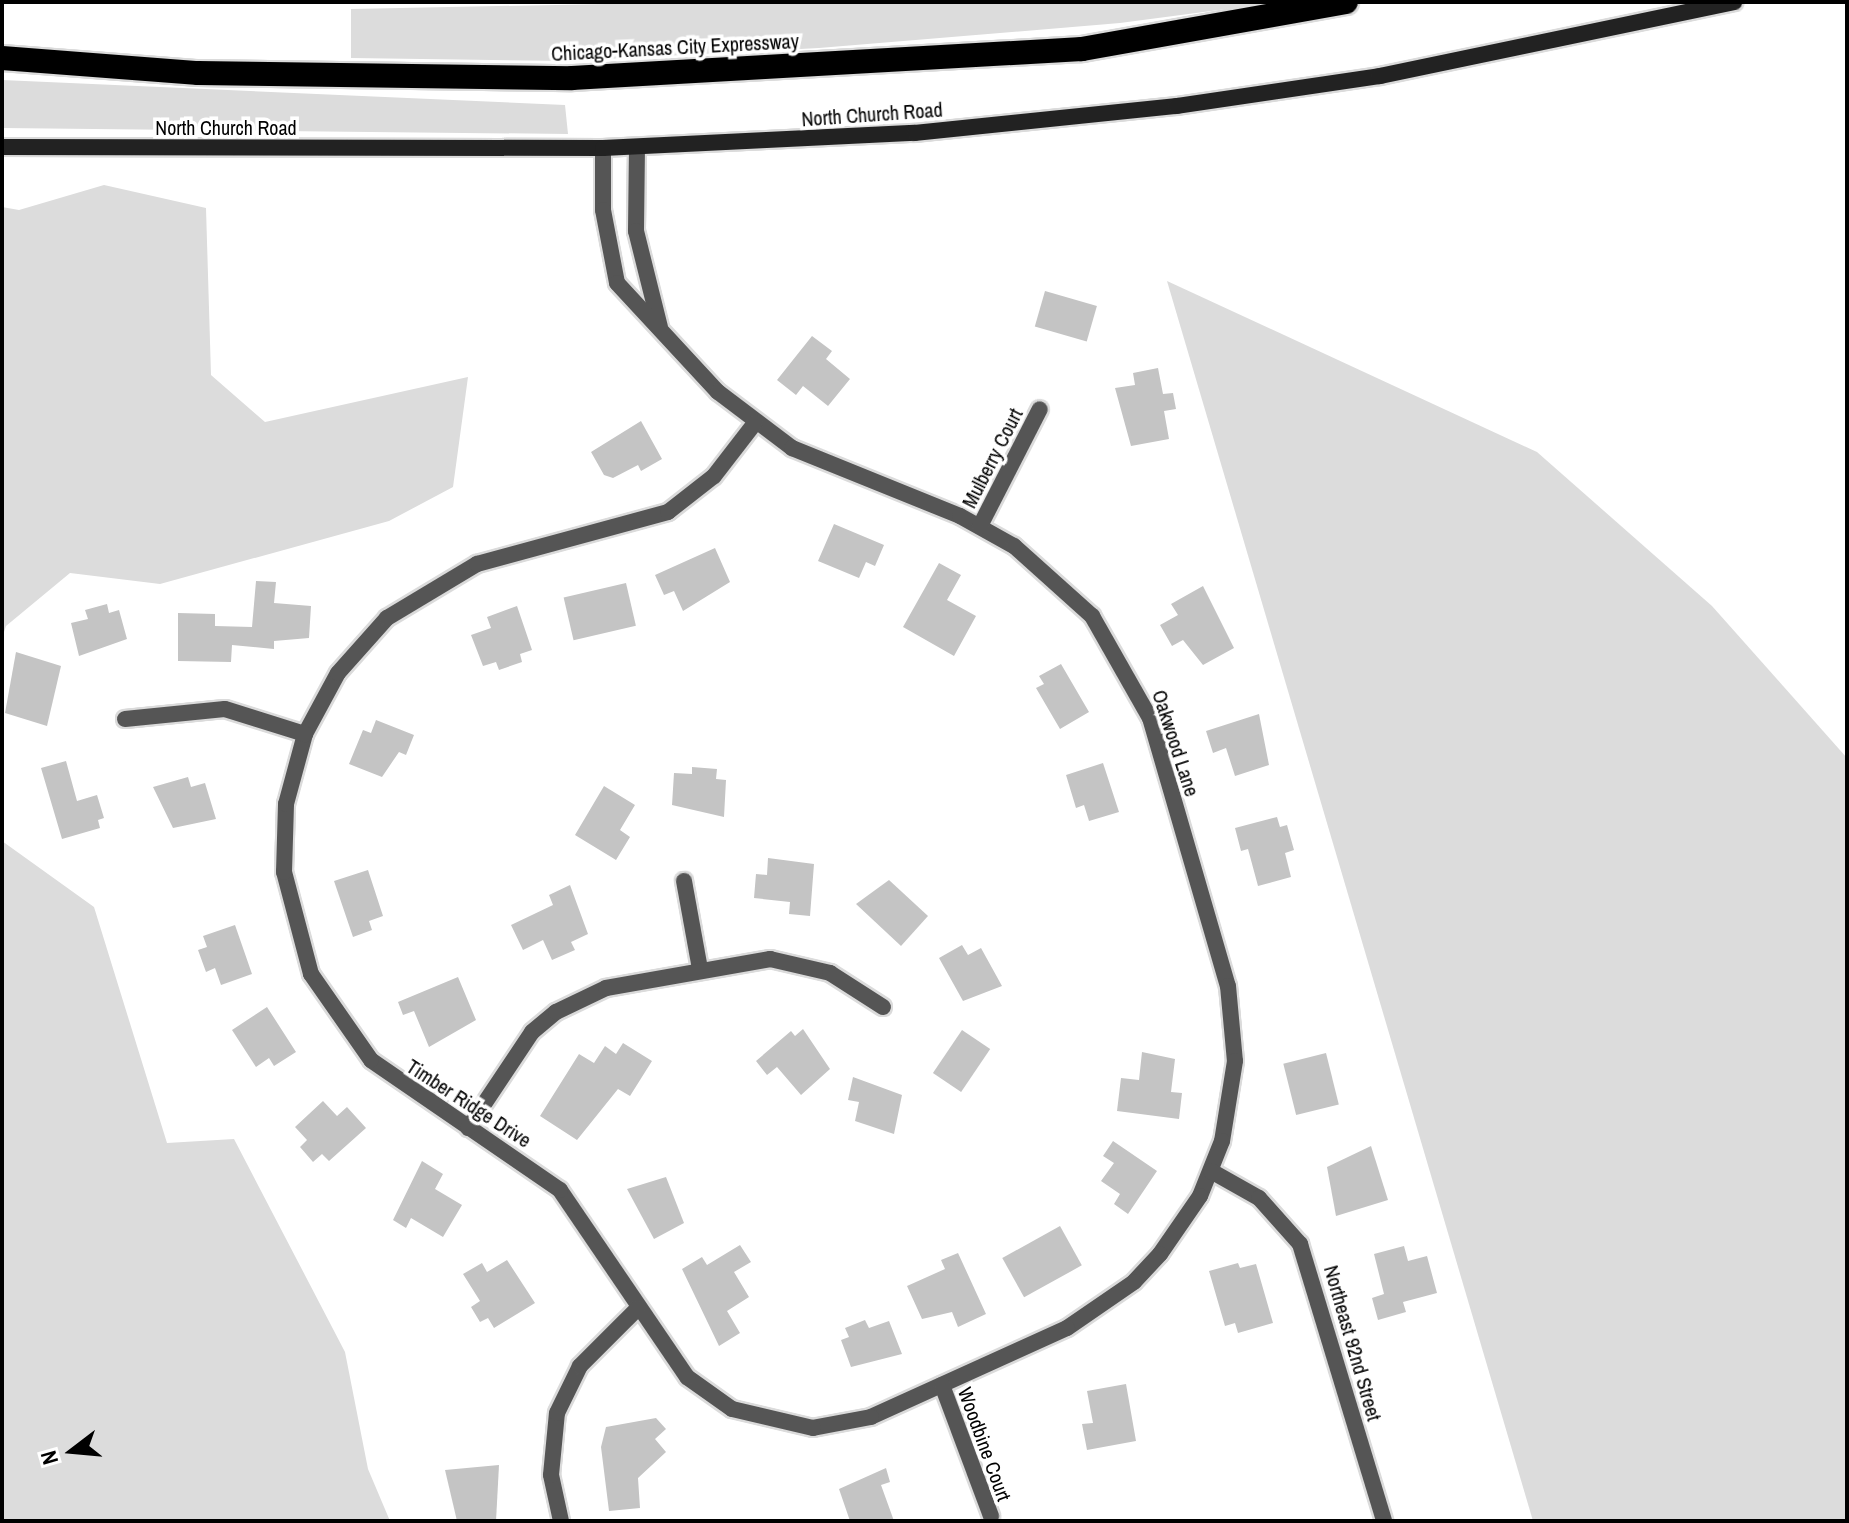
<!DOCTYPE html>
<style>
body{margin:0}
#map{position:relative;width:1849px;height:1523px;overflow:hidden;background:#fff;font-family:"Archivo Narrow",sans-serif}
div>[style]{position:absolute}
.green>*{inset:0;background:#dcdcdc}
.building>*{inset:0;background:#c4c4c4;transform-origin:0 0}
.roads{filter:drop-shadow(2px 0 #dbdbdb) drop-shadow(-2px 0 #dbdbdb) drop-shadow(0 2px #dbdbdb) drop-shadow(0 -2px #dbdbdb)}
.street>*{height:16px;margin:-8px;padding:0 8px;transform-origin:8px;border-radius:8px;background:#555}
.secondary>*{height:16px;margin:-8px;padding:0 8px;transform-origin:8px;border-radius:8px;background:#222}
.highway>*{height:24px;margin:-12px;padding:0 12px;transform-origin:12px;border-radius:12px;background:#000}
span{translate:-50% -50%;white-space:nowrap;text-align:center;line-height:1.15;-webkit-text-stroke:7px #fff;paint-order:stroke}
.street-label{font-size:20px;color:#000}
.frame{position:absolute;inset:0;border:4px solid #000;pointer-events:none}
.north{position:absolute;left:32px;top:1411px;width:80px;height:80px;-webkit-text-stroke:6px #fff;paint-order:stroke;rotate:254deg;font-size:22px;font-weight:700;line-height:32px;text-align:center;color:#000}
.north::after{content:'';display:block;margin:auto;width:28px;height:36px;background:#000;clip-path:polygon(50% 0,100% 100%,50% 72%,0 100%)}
</style>
<div id="map">
<div class="green">
<div style="clip-path:polygon(703px 2px,1280px 2px,1120px 23px,819px 48px,568px 61px,351px 58px,351px 9px)"></div>
<div style="clip-path:polygon(2px 80px,565px 105px,568px 134px,2px 128px)"></div>
<div style="clip-path:polygon(104px 185px,206px 208px,211px 375px,265px 422px,468px 377px,453px 487px,389px 521px,160px 584px,70px 573px,6px 626px,2px 638px,2px 207px,19px 210px)"></div>
<div style="clip-path:polygon(1167px 281px,1537px 452px,1712px 606px,1847px 758px,1847px 1521px,1533px 1521px)"></div>
<div style="clip-path:polygon(2px 841px,94px 907px,167px 1143px,234px 1139px,345px 1352px,368px 1469px,390px 1521px,2px 1521px)"></div>
</div>
<div class="building">
<div style="left:1045px;top:291px;width:54px;height:37px;rotate:16deg"></div>
<div style="clip-path:polygon(812px 336px,832px 351px,826px 359px,850px 379px,828px 406px,803px 386px,796px 395px,777px 380px)"></div>
<div style="clip-path:polygon(1158px 368px,1163px 394px,1173px 393px,1176px 409px,1164px 411px,1169px 439px,1131px 446px,1115px 388px,1135px 385px,1133px 373px)"></div>
<div style="clip-path:polygon(641px 421px,662px 459px,641px 471px,638px 465px,613px 478px,604px 475px,591px 452px)"></div>
<div style="clip-path:polygon(834px 524px,884px 545px,875px 566px,866px 562px,859px 578px,818px 561px)"></div>
<div style="clip-path:polygon(715px 548px,730px 582px,683px 611px,674px 591px,664px 595px,655px 575px)"></div>
<div style="clip-path:polygon(939px 563px,961px 575px,947px 600px,976px 616px,954px 656px,903px 627px)"></div>
<div style="clip-path:polygon(256px 581px,276px 582px,274px 603px,311px 606px,309px 638px,274px 641px,274px 649px,232px 645px,231px 662px,178px 661px,178px 613px,215px 614px,215px 626px,252px 627px)"></div>
<div style="left:626px;top:583px;width:44px;height:64px;rotate:77deg"></div>
<div style="clip-path:polygon(1203px 586px,1234px 648px,1203px 665px,1183px 640px,1172px 646px,1160px 625px,1178px 615px,1171px 604px)"></div>
<div style="clip-path:polygon(107px 604px,109px 613px,119px 610px,127px 639px,79px 656px,71px 623px,88px 619px,85px 610px)"></div>
<div style="clip-path:polygon(517px 606px,532px 650px,520px 654px,522px 662px,499px 670px,496px 662px,483px 666px,471px 635px,491px 628px,487px 617px)"></div>
<div style="clip-path:polygon(16px 652px,61px 666px,47px 726px,5px 713px)"></div>
<div style="clip-path:polygon(1061px 664px,1089px 712px,1060px 729px,1036px 688px,1044px 684px,1039px 676px)"></div>
<div style="clip-path:polygon(1259px 714px,1269px 765px,1235px 776px,1226px 748px,1213px 753px,1206px 731px)"></div>
<div style="clip-path:polygon(376px 720px,414px 735px,406px 755px,399px 752px,382px 777px,349px 764px,363px 730px,371px 733px)"></div>
<div style="clip-path:polygon(66px 761px,77px 801px,97px 795px,104px 818px,98px 820px,100px 828px,62px 839px,41px 768px)"></div>
<div style="clip-path:polygon(1103px 763px,1119px 812px,1089px 821px,1084px 805px,1076px 808px,1066px 775px)"></div>
<div style="clip-path:polygon(692px 767px,717px 769px,716px 779px,726px 780px,724px 817px,672px 805px,674px 773px,692px 774px)"></div>
<div style="clip-path:polygon(188px 777px,191px 787px,205px 783px,216px 819px,173px 828px,153px 787px)"></div>
<div style="clip-path:polygon(604px 786px,635px 805px,620px 830px,630px 837px,616px 860px,575px 835px)"></div>
<div style="clip-path:polygon(1277px 817px,1280px 827px,1287px 825px,1294px 850px,1285px 853px,1291px 877px,1258px 886px,1248px 849px,1241px 851px,1235px 828px)"></div>
<div style="clip-path:polygon(768px 858px,814px 864px,810px 916px,789px 914px,790px 902px,754px 898px,756px 874px,767px 875px)"></div>
<div style="clip-path:polygon(368px 870px,383px 916px,369px 921px,372px 930px,353px 937px,334px 881px)"></div>
<div style="clip-path:polygon(889px 880px,928px 916px,901px 946px,856px 904px)"></div>
<div style="clip-path:polygon(570px 885px,588px 934px,571px 942px,575px 950px,552px 960px,543px 940px,523px 950px,511px 925px,553px 905px,549px 895px)"></div>
<div style="clip-path:polygon(235px 925px,252px 974px,221px 985px,215px 968px,206px 972px,198px 950px,207px 947px,203px 936px)"></div>
<div style="clip-path:polygon(962px 945px,968px 955px,981px 948px,1002px 986px,963px 1001px,939px 958px)"></div>
<div style="clip-path:polygon(458px 977px,476px 1020px,429px 1047px,414px 1011px,403px 1015px,398px 1002px)"></div>
<div style="clip-path:polygon(267px 1007px,296px 1052px,274px 1066px,269px 1058px,256px 1067px,232px 1030px)"></div>
<div style="clip-path:polygon(803px 1029px,830px 1069px,801px 1095px,777px 1067px,767px 1075px,756px 1061px,791px 1031px,795px 1036px)"></div>
<div style="left:962px;top:1030px;width:34px;height:52px;rotate:34deg"></div>
<div style="clip-path:polygon(623px 1043px,652px 1061px,630px 1096px,618px 1089px,577px 1140px,540px 1116px,579px 1054px,594px 1063px,605px 1046px,616px 1054px)"></div>
<div style="clip-path:polygon(1142px 1052px,1175px 1059px,1171px 1092px,1182px 1093px,1179px 1119px,1117px 1111px,1121px 1078px,1139px 1080px)"></div>
<div style="left:1326px;top:1053px;width:53px;height:44px;rotate:76deg"></div>
<div style="clip-path:polygon(853px 1077px,902px 1095px,894px 1134px,855px 1121px,859px 1102px,848px 1100px)"></div>
<div style="clip-path:polygon(323px 1101px,337px 1116px,347px 1107px,366px 1128px,329px 1161px,322px 1154px,313px 1162px,300px 1147px,307px 1140px,295px 1127px)"></div>
<div style="clip-path:polygon(1113px 1141px,1157px 1171px,1128px 1214px,1114px 1204px,1120px 1194px,1101px 1181px,1114px 1163px,1103px 1156px)"></div>
<div style="clip-path:polygon(1371px 1146px,1388px 1200px,1336px 1216px,1327px 1167px)"></div>
<div style="clip-path:polygon(422px 1161px,443px 1174px,435px 1189px,462px 1205px,443px 1237px,411px 1218px,406px 1228px,393px 1220px)"></div>
<div style="clip-path:polygon(666px 1177px,684px 1223px,654px 1239px,627px 1189px)"></div>
<div style="left:1060px;top:1226px;width:45px;height:66px;rotate:61deg"></div>
<div style="clip-path:polygon(740px 1245px,751px 1262px,734px 1272px,749px 1297px,727px 1311px,740px 1333px,719px 1346px,682px 1269px,702px 1257px,707px 1265px)"></div>
<div style="clip-path:polygon(1404px 1246px,1408px 1261px,1427px 1256px,1437px 1293px,1403px 1302px,1406px 1312px,1378px 1320px,1372px 1298px,1384px 1294px,1374px 1254px)"></div>
<div style="clip-path:polygon(958px 1253px,986px 1314px,958px 1327px,952px 1312px,922px 1319px,907px 1286px,945px 1269px,941px 1260px)"></div>
<div style="clip-path:polygon(507px 1260px,535px 1303px,494px 1328px,488px 1318px,480px 1322px,471px 1307px,480px 1301px,463px 1274px,482px 1263px,487px 1272px)"></div>
<div style="clip-path:polygon(1238px 1263px,1240px 1268px,1256px 1264px,1273px 1323px,1238px 1333px,1235px 1323px,1225px 1326px,1209px 1271px)"></div>
<div style="clip-path:polygon(865px 1320px,869px 1328px,889px 1321px,902px 1354px,851px 1367px,841px 1340px,849px 1337px,845px 1328px)"></div>
<div style="clip-path:polygon(1126px 1384px,1136px 1441px,1087px 1450px,1082px 1424px,1093px 1423px,1087px 1391px)"></div>
<div style="clip-path:polygon(656px 1418px,666px 1429px,655px 1439px,666px 1452px,638px 1478px,640px 1508px,609px 1511px,601px 1447px,606px 1427px)"></div>
<div style="clip-path:polygon(499px 1465px,496px 1521px,457px 1521px,445px 1470px)"></div>
<div style="clip-path:polygon(886px 1468px,890px 1482px,881px 1485px,894px 1521px,850px 1521px,839px 1489px)"></div>
</div>
<div class="roads">
<div class="street">
<div style="left:637px;top:147px;width:84px;rotate:90.7deg"></div>
<div style="left:636px;top:231px;width:99px;rotate:76deg"></div>
<div style="left:603px;top:148px;width:62px;rotate:90deg"></div>
<div style="left:603px;top:210px;width:74px;rotate:79.1deg"></div>
<div style="left:617px;top:283px;width:149px;rotate:47.2deg"></div>
<div style="left:718px;top:392px;width:93px;rotate:37.1deg"></div>
<div style="left:792px;top:448px;width:181px;rotate:22deg"></div>
<div style="left:960px;top:516px;width:62px;rotate:29.1deg"></div>
<div style="left:1014px;top:546px;width:105px;rotate:41.9deg"></div>
<div style="left:1092px;top:616px;width:117px;rotate:60.4deg"></div>
<div style="left:1150px;top:718px;width:279px;rotate:73.8deg"></div>
<div style="left:1228px;top:986px;width:75px;rotate:84.7deg"></div>
<div style="left:1235px;top:1061px;width:81px;rotate:99.2deg"></div>
<div style="left:1222px;top:1141px;width:59px;rotate:111.8deg"></div>
<div style="left:1200px;top:1196px;width:70px;rotate:124.6deg"></div>
<div style="left:1160px;top:1254px;width:38px;rotate:133deg"></div>
<div style="left:1134px;top:1282px;width:81px;rotate:145.5deg"></div>
<div style="left:1067px;top:1328px;width:215px;rotate:155.6deg"></div>
<div style="left:871px;top:1417px;width:59px;rotate:169.3deg"></div>
<div style="left:813px;top:1428px;width:83px;rotate:-166.8deg"></div>
<div style="left:732px;top:1409px;width:55px;rotate:-144.6deg"></div>
<div style="left:687px;top:1377px;width:226px;rotate:-124.2deg"></div>
<div style="left:560px;top:1190px;width:229px;rotate:-145.5deg"></div>
<div style="left:371px;top:1060px;width:105px;rotate:-124.9deg"></div>
<div style="left:311px;top:974px;width:106px;rotate:-104.8deg"></div>
<div style="left:284px;top:872px;width:68px;rotate:-88.3deg"></div>
<div style="left:286px;top:804px;width:73px;rotate:-74.8deg"></div>
<div style="left:305px;top:734px;width:69px;rotate:-61.6deg"></div>
<div style="left:338px;top:673px;width:74px;rotate:-48.3deg"></div>
<div style="left:387px;top:618px;width:105px;rotate:-31deg"></div>
<div style="left:477px;top:564px;width:198px;rotate:-15.2deg"></div>
<div style="left:668px;top:512px;width:58px;rotate:-38deg"></div>
<div style="left:714px;top:476px;width:67px;rotate:-52.3deg"></div>
<div style="left:980px;top:526px;width:131px;rotate:-62.9deg"></div>
<div style="left:125px;top:719px;width:100px;rotate:-5.7deg"></div>
<div style="left:225px;top:709px;width:84px;rotate:17.4deg"></div>
<div style="left:684px;top:881px;width:89px;rotate:79.7deg"></div>
<div style="left:468px;top:1128px;width:115px;rotate:-56.3deg"></div>
<div style="left:532px;top:1032px;width:31px;rotate:-40deg"></div>
<div style="left:556px;top:1012px;width:55px;rotate:-25.6deg"></div>
<div style="left:606px;top:988px;width:167px;rotate:-10deg"></div>
<div style="left:770px;top:959px;width:62px;rotate:13.1deg"></div>
<div style="left:830px;top:973px;width:63px;rotate:32.7deg"></div>
<div style="left:1211px;top:1171px;width:55px;rotate:29.4deg"></div>
<div style="left:1259px;top:1198px;width:62px;rotate:48.3deg"></div>
<div style="left:1300px;top:1244px;width:289px;rotate:73.1deg"></div>
<div style="left:942px;top:1385px;width:140px;rotate:69.5deg"></div>
<div style="left:561px;top:1521px;width:47px;rotate:-102.3deg"></div>
<div style="left:551px;top:1475px;width:62px;rotate:-84.5deg"></div>
<div style="left:557px;top:1413px;width:52px;rotate:-63.9deg"></div>
<div style="left:580px;top:1366px;width:82px;rotate:-45deg"></div>
</div>
<div class="secondary">
<div style="left:2px;top:147px;width:601px;rotate:0.1deg"></div>
<div style="left:603px;top:148px;width:312px;rotate:-2.8deg"></div>
<div style="left:915px;top:133px;width:263px;rotate:-5.9deg"></div>
<div style="left:1177px;top:106px;width:205px;rotate:-8.4deg"></div>
<div style="left:1380px;top:76px;width:362px;rotate:-11.8deg"></div>
</div>
<div class="highway">
<div style="left:2px;top:58px;width:197px;rotate:4.4deg"></div>
<div style="left:198px;top:73px;width:374px;rotate:0.8deg"></div>
<div style="left:572px;top:78px;width:511px;rotate:-3.25deg"></div>
<div style="left:1082px;top:49px;width:268px;rotate:-10.1deg"></div>
</div>
</div>
<div class="street-label">
<span style="left:675px;top:47px;rotate:-3deg">Chicago-Kansas City Expressway</span>
<span style="left:872px;top:114px;rotate:-4deg">North Church Road</span>
<span style="left:226px;top:127px">North Church Road</span>
<span style="left:992px;top:458px;rotate:-63deg">Mulberry Court</span>
<span style="left:1176px;top:743px;rotate:72deg">Oakwood Lane</span>
<span style="left:469px;top:1103px;rotate:33deg">Timber Ridge Drive</span>
<span style="left:1353px;top:1343px;rotate:74deg">Northeast 92nd Street</span>
<span style="left:985px;top:1444px;rotate:70deg">Woodbine Court</span>
</div>
<div class="frame"></div>
<div class="north">N</div>
</div>
